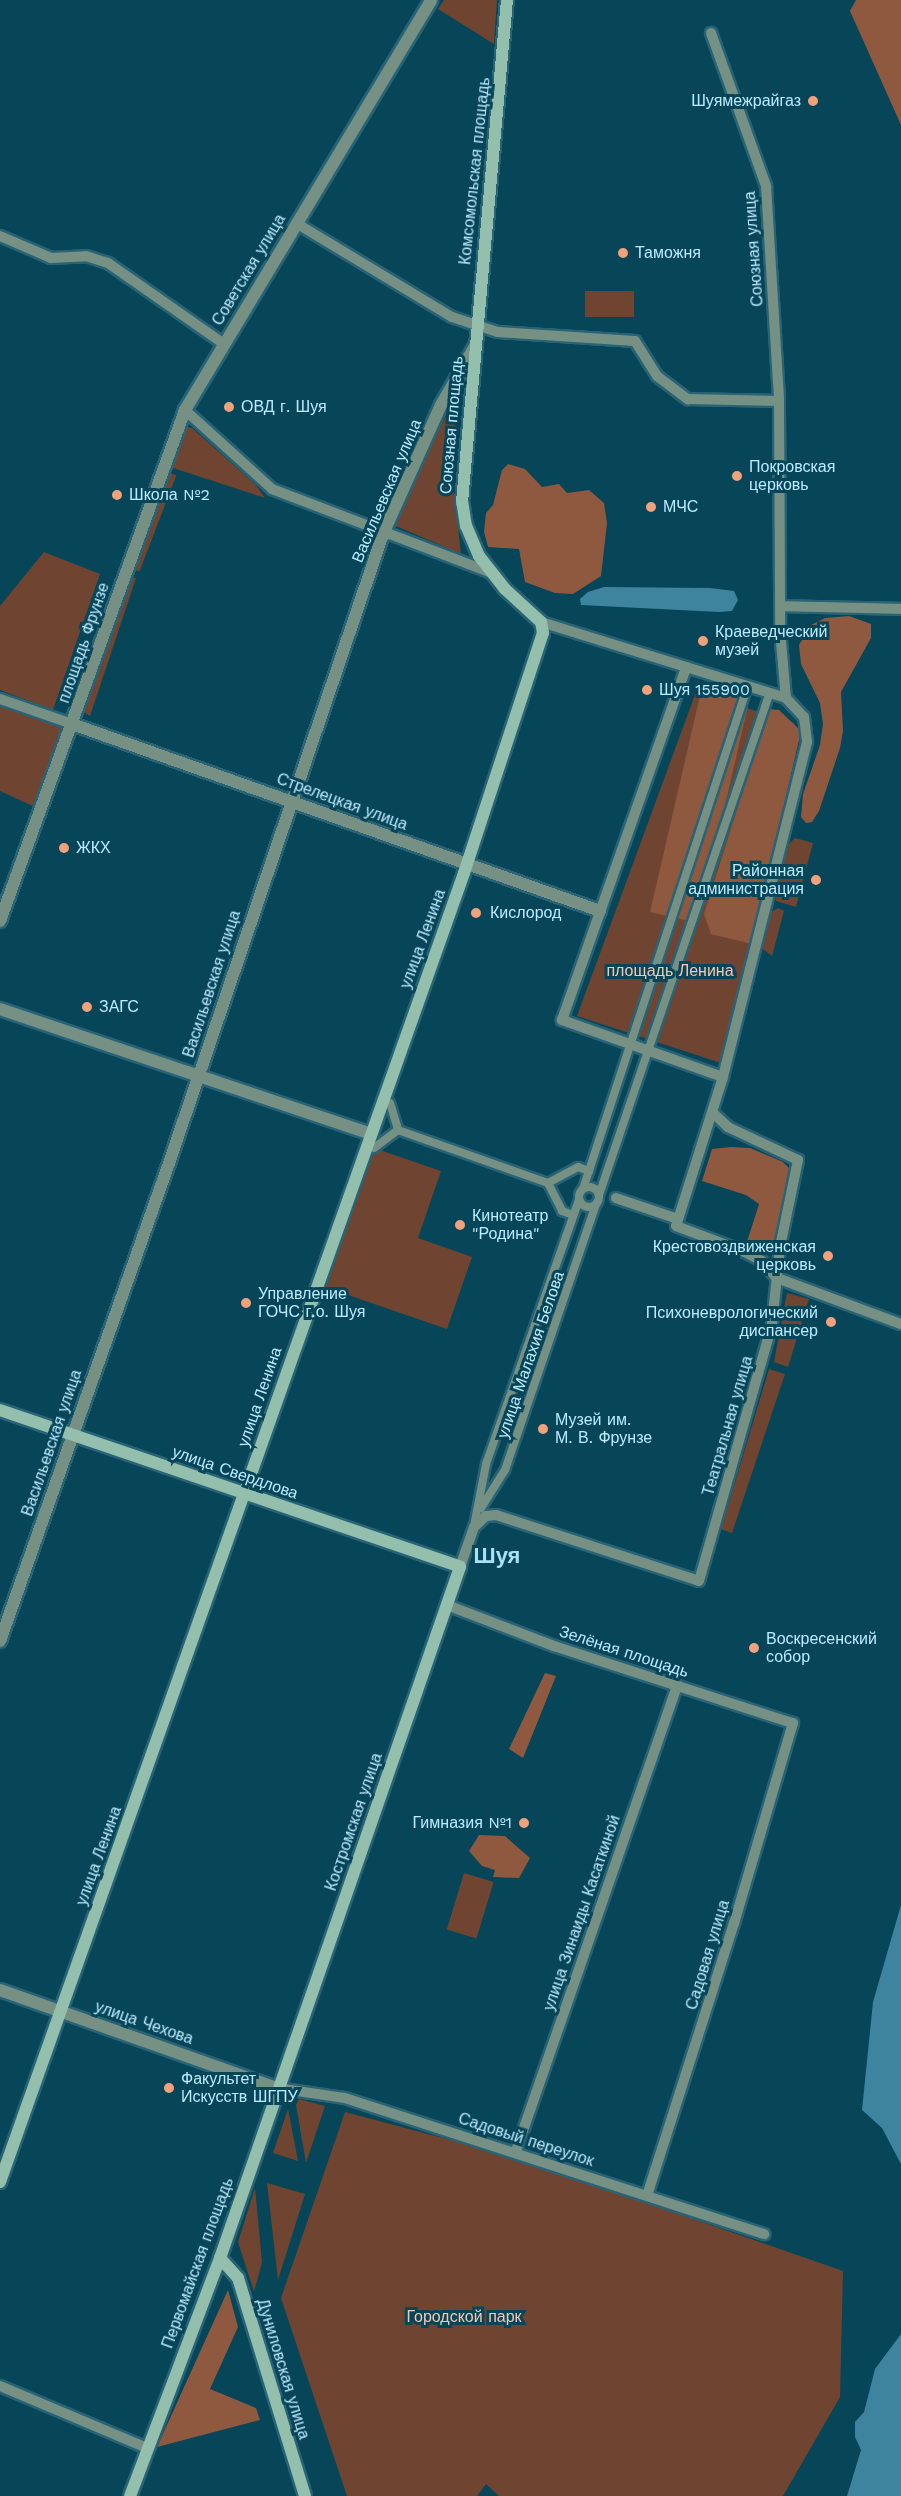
<!DOCTYPE html>
<meta charset="utf-8">
<style>
body{margin:0}
#map{position:relative;width:901px;height:2496px;overflow:hidden;background:#074558;font-family:"Work Sans",sans-serif}
div>[style]{position:absolute}
.green>*{inset:0;background:#6f4531;transform-origin:0 0}
.forest>*{inset:0;background:#8f5940;transform-origin:0 0}
.water>*{inset:0;background:#3f849e}
.roads{filter:drop-shadow(2px 0 #286376) drop-shadow(-2px 0 #286376) drop-shadow(0 2px #286376) drop-shadow(0 -2px #286376)}
.pedestrian>*{height:8px;margin:-4px;padding:0 4px;transform-origin:4px;border-radius:4px;background:#769184}
.pedestrian>.ring{margin:-4px;padding:0;box-sizing:content-box;background:none;border:8px solid #769184;border-radius:50%}
.minor>*{height:10px;margin:-5px;padding:0 5px;transform-origin:5px;border-radius:5px;background:#769184}
.tertiary>*{height:12px;margin:-6px;padding:0 6px;transform-origin:6px;border-radius:6px;background:#769184}
.secondary>*{height:12px;margin:-6px;padding:0 6px;transform-origin:6px;border-radius:6px;background:#93bfac}
.dots>*{width:16px;height:16px;translate:-50% -50%;box-sizing:border-box;border:3px solid #074558;border-radius:50%}
span{translate:-50% -50%;white-space:nowrap;text-align:center;line-height:1.15;-webkit-text-stroke:6px #074558;paint-order:stroke}
.poi-label{font-size:16px;color:#bceafe}
.right{translate:-100% -50%;text-align:right}
.left{translate:0 -50%;text-align:left}
.street-label{font-size:16px;color:#bceafe}
.park-label{font-size:16px;color:#f9c6af}
.district-label{font-size:22px;color:#a8e0f7;font-weight:700}
</style>
<div id="map">
<div class="green">
<div style="clip-path:polygon(444px 0,497px 0,494px 44px,438px 9px)"></div>
<div style="left:634px;top:291px;width:26px;height:49px;rotate:90deg"></div>
<div style="clip-path:polygon(459px 392px,451px 466px,461px 554px,396px 526px,400px 503px)"></div>
<div style="clip-path:polygon(187px 427px,192px 428px,256px 485px,265px 498px,170px 467px)"></div>
<div style="left:168px;top:472px;width:9px;height:103px;rotate:21deg"></div>
<div style="clip-path:polygon(44px 552px,100px 574px,53px 710px,0 690px,0 606px)"></div>
<div style="clip-path:polygon(129px 576px,136px 578px,90px 716px,82px 711px)"></div>
<div style="clip-path:polygon(696px 692px,794px 723px,799px 740px,721px 1063px,577px 1016px)"></div>
<div style="clip-path:polygon(0 702px,65px 724px,35px 807px,0 791px)"></div>
<div style="clip-path:polygon(795px 838px,813px 843px,796px 907px,776px 901px,774px 893px,787px 846px)"></div>
<div style="clip-path:polygon(778px 908px,784px 911px,772px 956px,760px 947px,768px 914px)"></div>
<div style="clip-path:polygon(368px 1146px,441px 1171px,418px 1238px,472px 1257px,447px 1329px,316px 1284px)"></div>
<div style="clip-path:polygon(787px 1293px,809px 1299px,788px 1367px,774px 1362px)"></div>
<div style="clip-path:polygon(769px 1369px,785px 1374px,732px 1533px,721px 1529px)"></div>
<div style="left:464px;top:1873px;width:31px;height:59px;rotate:17deg"></div>
<div style="clip-path:polygon(299px 2099px,325px 2106px,306px 2163px,296px 2105px)"></div>
<div style="clip-path:polygon(288px 2109px,298px 2161px,273px 2153px)"></div>
<div style="clip-path:polygon(345px 2112px,515px 2157px,843px 2271px,840px 2397px,783px 2496px,499px 2496px,486px 2484px,477px 2496px,347px 2496px,281px 2298px)"></div>
<div style="clip-path:polygon(267px 2183px,305px 2194px,278px 2280px)"></div>
<div style="clip-path:polygon(255px 2188px,262px 2262px,254px 2292px,238px 2242px)"></div>
</div>
<div class="forest">
<div style="clip-path:polygon(856px 0,901px 0,901px 125px,850px 11px)"></div>
<div style="clip-path:polygon(508px 464px,525px 469px,542px 487px,559px 484px,567px 493px,589px 490px,604px 503px,607px 523px,601px 576px,573px 594px,555px 593px,525px 582px,519px 549px,488px 547px,484px 532px,486px 513px,493px 505px,502px 470px)"></div>
<div style="clip-path:polygon(849px 616px,871px 624px,871px 638px,841px 692px,843px 731px,840px 748px,819px 811px,812px 822px,806px 823px,801px 817px,803px 794px,820px 745px,823px 724px,820px 703px,801px 664px,799px 645px,811px 625px,825px 618px)"></div>
<div style="left:702px;top:687px;width:49px;height:231px;rotate:13deg"></div>
<div style="clip-path:polygon(769px 709px,779px 710px,801px 731px,752px 944px,711px 934px,704px 914px)"></div>
<div style="clip-path:polygon(731px 1147px,750px 1148px,783px 1162px,795px 1174px,775px 1247px,768px 1254px,752px 1251px,746px 1245px,759px 1204px,746px 1195px,702px 1181px,712px 1149px)"></div>
<div style="clip-path:polygon(545px 1673px,556px 1676px,523px 1758px,509px 1749px)"></div>
<div style="clip-path:polygon(479px 1835px,505px 1836px,530px 1858px,519px 1878px,493px 1877px,495px 1870px,482px 1866px,469px 1851px)"></div>
<div style="clip-path:polygon(228px 2290px,238px 2327px,210px 2389px,256px 2408px,260px 2420px,157px 2447px)"></div>
</div>
<div class="water">
<div style="clip-path:polygon(604px 587px,710px 588px,734px 591px,738px 600px,732px 611px,719px 612px,581px 605px,580px 599px,588px 592px)"></div>
<div style="clip-path:polygon(901px 1905px,901px 2164px,882px 2128px,862px 2110px,873px 2002px)"></div>
<div style="clip-path:polygon(901px 2334px,901px 2496px,847px 2496px,861px 2450px,855px 2437px,855px 2422px,864px 2412px,875px 2369px)"></div>
</div>
<div class="roads">
<div class="pedestrian">
<div style="left:390px;top:1103px;width:28px;rotate:73deg"></div>
<div style="left:398px;top:1130px;width:159px;rotate:19.5deg"></div>
<div style="left:548px;top:1183px;width:34px;rotate:-28deg"></div>
<div style="left:578px;top:1167px;width:12px;rotate:20deg"></div>
<div style="left:374px;top:1148px;width:30px;rotate:-37deg"></div>
<div style="left:548px;top:1183px;width:31px;rotate:63deg"></div>
<div style="left:562px;top:1211px;width:12px;rotate:20deg"></div>
<div class="ring" style="left:579px;top:1187px;width:12px;height:12px"></div>
<div style="left:583px;top:1189px;width:530px;rotate:-71.87deg"></div>
<div style="left:599px;top:1195px;width:531px;rotate:-71.22deg"></div>
<div style="left:481px;top:1508px;width:45px;rotate:-57.7deg"></div>
<div style="left:505px;top:1470px;width:281px;rotate:-71.1deg"></div>
<div style="left:474px;top:1526px;width:63px;rotate:-79deg"></div>
<div style="left:486px;top:1464px;width:280px;rotate:-70.6deg"></div>
</div>
<div class="minor">
<div style="left:711px;top:33px;width:163px;rotate:70.2deg"></div>
<div style="left:766px;top:186px;width:215px;rotate:86.5deg"></div>
<div style="left:779px;top:401px;width:229px;rotate:89.7deg"></div>
<div style="left:780px;top:630px;width:68px;rotate:85deg"></div>
<div style="left:296px;top:223px;width:182px;rotate:31.1deg"></div>
<div style="left:452px;top:317px;width:48px;rotate:18.1deg"></div>
<div style="left:498px;top:332px;width:137px;rotate:3.8deg"></div>
<div style="left:635px;top:341px;width:41px;rotate:57.8deg"></div>
<div style="left:657px;top:376px;width:39px;rotate:37deg"></div>
<div style="left:688px;top:399px;width:91px;rotate:1.3deg"></div>
<div style="left:0;top:236px;width:56px;rotate:23.3deg"></div>
<div style="left:51px;top:258px;width:35px;rotate:-3deg"></div>
<div style="left:86px;top:256px;width:23px;rotate:18deg"></div>
<div style="left:108px;top:263px;width:141px;rotate:34.9deg"></div>
<div style="left:185px;top:410px;width:118px;rotate:42.2deg"></div>
<div style="left:272px;top:489px;width:232px;rotate:20.9deg"></div>
<div style="left:780px;top:606px;width:121px;rotate:1.4deg"></div>
<div style="left:541px;top:622px;width:152px;rotate:17.2deg"></div>
<div style="left:686px;top:667px;width:105px;rotate:17.2deg"></div>
<div style="left:786px;top:698px;width:26px;rotate:47deg"></div>
<div style="left:804px;top:717px;width:25px;rotate:83deg"></div>
<div style="left:807px;top:742px;width:345px;rotate:104.1deg"></div>
<div style="left:723px;top:1077px;width:171px;rotate:-160.5deg"></div>
<div style="left:562px;top:1020px;width:374px;rotate:-70.6deg"></div>
<div style="left:0;top:699px;width:76px;rotate:19.1deg"></div>
<div style="left:723px;top:1077px;width:156px;rotate:107.5deg"></div>
<div style="left:676px;top:1226px;width:74px;rotate:20.6deg"></div>
<div style="left:745px;top:1252px;width:19px;rotate:28deg"></div>
<div style="left:762px;top:1261px;width:23px;rotate:49deg"></div>
<div style="left:777px;top:1278px;width:132px;rotate:20.4deg"></div>
<div style="left:616px;top:1198px;width:65px;rotate:18.7deg"></div>
<div style="left:460px;top:1567px;width:42px;rotate:-70.7deg"></div>
<div style="left:474px;top:1527px;width:16px;rotate:-43deg"></div>
<div style="left:486px;top:1516px;width:10px;rotate:-6deg"></div>
<div style="left:496px;top:1515px;width:213px;rotate:18deg"></div>
<div style="left:699px;top:1581px;width:267px;rotate:-74.1deg"></div>
<div style="left:772px;top:1324px;width:77px;rotate:-84.1deg"></div>
<div style="left:780px;top:1247px;width:89px;rotate:-78.3deg"></div>
<div style="left:798px;top:1160px;width:77px;rotate:-154.8deg"></div>
<div style="left:728px;top:1127px;width:21px;rotate:-137deg"></div>
<div style="left:447px;top:1605px;width:115px;rotate:21deg"></div>
<div style="left:554px;top:1646px;width:251px;rotate:17.9deg"></div>
<div style="left:793px;top:1723px;width:209px;rotate:106.4deg"></div>
<div style="left:734px;top:1923px;width:286px;rotate:107.7deg"></div>
<div style="left:277px;top:2088px;width:69px;rotate:8.4deg"></div>
<div style="left:345px;top:2098px;width:441px;rotate:18deg"></div>
<div style="left:516px;top:2151px;width:493px;rotate:-70.9deg"></div>
<div style="left:0;top:2386px;width:160px;rotate:22.9deg"></div>
</div>
<div class="tertiary">
<div style="left:72px;top:724px;width:560px;rotate:19.5deg"></div>
<div style="left:0;top:921px;width:543px;rotate:-70.1deg"></div>
<div style="left:185px;top:410px;width:478px;rotate:-59deg"></div>
<div style="left:0;top:1009px;width:392px;rotate:18.6deg"></div>
<div style="left:0;top:1641px;width:501px;rotate:-70.52deg"></div>
<div style="left:167px;top:1169px;width:671px;rotate:-71.21deg"></div>
<div style="left:383px;top:534px;width:141px;rotate:-65.8deg"></div>
<div style="left:441px;top:405px;width:68px;rotate:-60deg"></div>
<div style="left:0;top:1990px;width:294px;rotate:19.5deg"></div>
</div>
<div class="secondary">
<div style="left:0;top:1410px;width:486px;rotate:18.8deg"></div>
<div style="left:460px;top:1567px;width:731px;rotate:109.15deg"></div>
<div style="left:220px;top:2258px;width:254px;rotate:110.7deg"></div>
<div style="left:0;top:2182px;width:1389px;rotate:-70.48deg"></div>
<div style="left:464px;top:873px;width:253px;rotate:-71.8deg"></div>
<div style="left:543px;top:633px;width:11px;rotate:-100deg"></div>
<div style="left:541px;top:622px;width:49px;rotate:-137.5deg"></div>
<div style="left:505px;top:589px;width:42px;rotate:-128.2deg"></div>
<div style="left:479px;top:556px;width:33px;rotate:-113deg"></div>
<div style="left:466px;top:526px;width:24px;rotate:-99deg"></div>
<div style="left:462px;top:502px;width:504px;rotate:-84.88deg"></div>
<div style="left:220px;top:2258px;width:27px;rotate:48deg"></div>
<div style="left:238px;top:2278px;width:228px;rotate:72.9deg"></div>
</div>
</div>
<div class="dots">
<div style="left:813px;top:101px;background:#f1a17c"></div>
<div style="left:623px;top:253px;background:#f1a17c"></div>
<div style="left:229px;top:407px;background:#f1a17c"></div>
<div style="left:737px;top:476px;background:#f1a17c"></div>
<div style="left:117px;top:495px;background:#f1a17c"></div>
<div style="left:651px;top:507px;background:#f1a17c"></div>
<div style="left:703px;top:641px;background:#f1a17c"></div>
<div style="left:647px;top:690px;background:#f1a17c"></div>
<div style="left:64px;top:848px;background:#f1a17c"></div>
<div style="left:816px;top:880px;background:#f1a17c"></div>
<div style="left:476px;top:913px;background:#f1a17c"></div>
<div style="left:87px;top:1007px;background:#f1a17c"></div>
<div style="left:460px;top:1225px;background:#f1a17c"></div>
<div style="left:828px;top:1256px;background:#f1a17c"></div>
<div style="left:246px;top:1303px;background:#f1a17c"></div>
<div style="left:831px;top:1322px;background:#f1a17c"></div>
<div style="left:543px;top:1429px;background:#f1a17c"></div>
<div style="left:754px;top:1648px;background:#f1a17c"></div>
<div style="left:524px;top:1823px;background:#f1a17c"></div>
<div style="left:169px;top:2088px;background:#f1a17c"></div>
</div>
<div class="poi-label">
<span class="right" style="left:801px;top:101px">Шуямежрайгаз</span>
<span class="left" style="left:635px;top:253px">Таможня</span>
<span class="left" style="left:241px;top:407px">ОВД г. Шуя</span>
<span class="left" style="left:749px;top:476px">Покровская<br>церковь</span>
<span class="left" style="left:129px;top:495px">Школа №2</span>
<span class="left" style="left:663px;top:507px">МЧС</span>
<span class="left" style="left:715px;top:641px">Краеведческий<br>музей</span>
<span class="left" style="left:659px;top:690px">Шуя 155900</span>
<span class="left" style="left:76px;top:848px">ЖКХ</span>
<span class="right" style="left:804px;top:880px">Районная<br>администрация</span>
<span class="left" style="left:490px;top:913px">Кислород</span>
<span class="left" style="left:99px;top:1007px">ЗАГС</span>
<span class="left" style="left:472px;top:1225px">Кинотеатр<br>"Родина"</span>
<span class="right" style="left:816px;top:1256px">Крестовоздвиженская<br>церковь</span>
<span class="left" style="left:258px;top:1303px">Управление<br>ГОЧС г.о. Шуя</span>
<span class="right" style="left:818px;top:1322px">Психоневрологический<br>диспансер</span>
<span class="left" style="left:555px;top:1429px">Музей им.<br>М. В. Фрунзе</span>
<span class="left" style="left:766px;top:1648px">Воскресенский<br>собор</span>
<span class="right" style="left:512px;top:1823px">Гимназия №1</span>
<span class="left" style="left:181px;top:2088px">Факультет<br>Искусств ШГПУ</span>
</div>
<div class="street-label">
<span style="left:475px;top:171px;rotate:-84deg">Комсомольская площадь</span>
<span style="left:754px;top:249px;rotate:-94deg">Союзная улица</span>
<span style="left:249px;top:270px;rotate:-59deg">Советская улица</span>
<span style="left:452px;top:425px;rotate:-85deg">Союзная площадь</span>
<span style="left:387px;top:491px;rotate:-67deg">Васильевская улица</span>
<span style="left:84px;top:643px;rotate:-71deg">площадь Фрунзе</span>
<span style="left:342px;top:802px;rotate:20deg">Стрелецкая улица</span>
<span style="left:423px;top:939px;rotate:-70deg">улица Ленина</span>
<span style="left:212px;top:984px;rotate:-72deg">Васильевская улица</span>
<span style="left:531px;top:1355px;rotate:-71deg">улица Малахия Белова</span>
<span style="left:260px;top:1397px;rotate:-71deg">улица Ленина</span>
<span style="left:728px;top:1426px;rotate:-74deg">Театральная улица</span>
<span style="left:52px;top:1443px;rotate:-71deg">Васильевская улица</span>
<span style="left:235px;top:1473px;rotate:19deg">улица Свердлова</span>
<span style="left:624px;top:1652px;rotate:18deg">Зелёная площадь</span>
<span style="left:354px;top:1822px;rotate:-71deg">Костромская улица</span>
<span style="left:99px;top:1856px;rotate:-70deg">улица Ленина</span>
<span style="left:582px;top:1913px;rotate:-71deg">улица Зинаиды Касаткиной</span>
<span style="left:708px;top:1955px;rotate:-73deg">Садовая улица</span>
<span style="left:144px;top:2023px;rotate:19deg">улица Чехова</span>
<span style="left:526px;top:2140px;rotate:18deg">Садовый переулок</span>
<span style="left:198px;top:2263px;rotate:-70deg">Первомайская площадь</span>
<span style="left:283px;top:2369px;rotate:73deg">Дуниловская улица</span>
</div>
<div class="park-label">
<span style="left:670px;top:971px">площадь Ленина</span>
<span style="left:464px;top:2317px">Городской парк</span>
</div>
<div class="district-label">
<span style="left:497px;top:1556px">Шуя</span>
</div>
</div>
